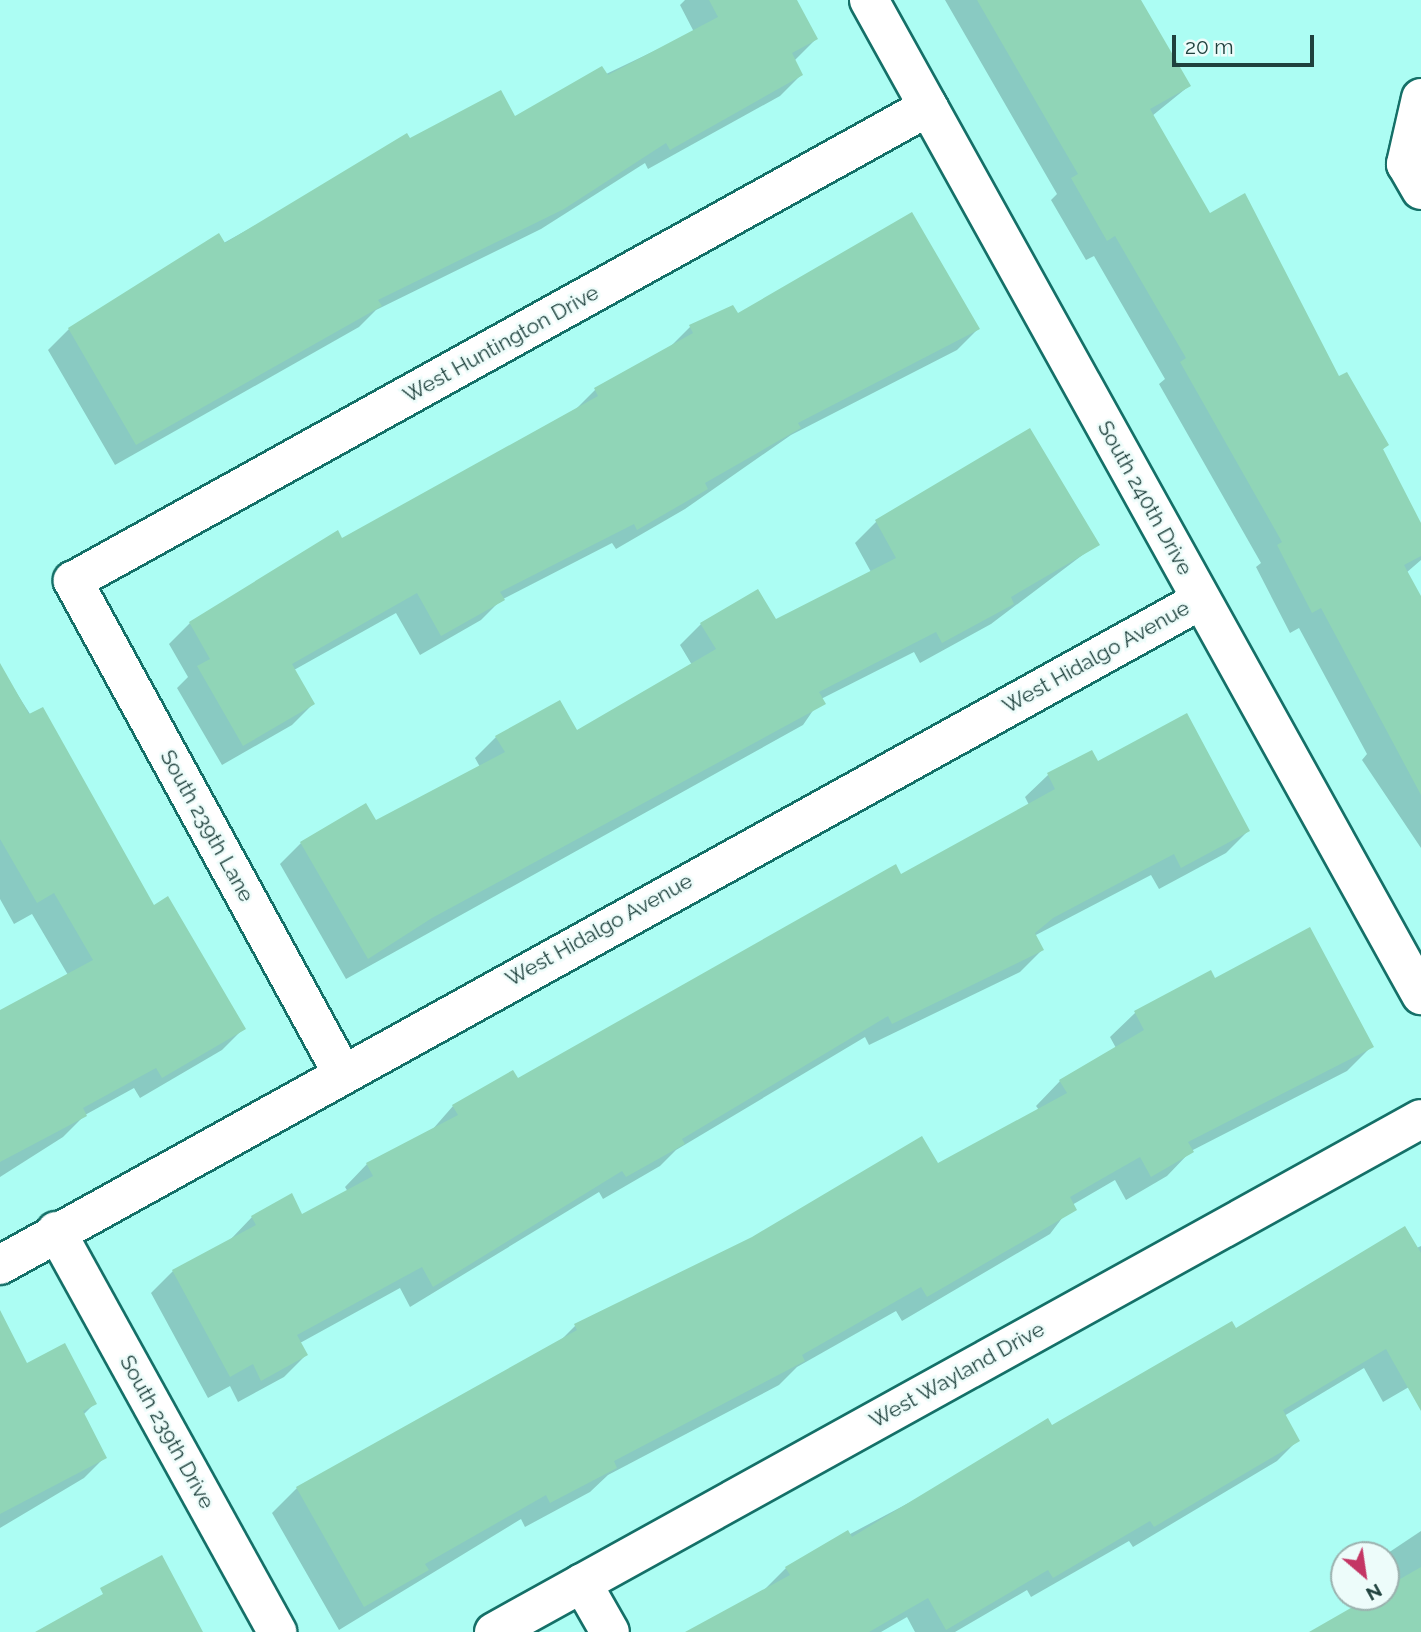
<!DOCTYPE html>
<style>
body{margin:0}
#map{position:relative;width:1421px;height:1632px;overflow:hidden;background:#acfdf3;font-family:Raleway,sans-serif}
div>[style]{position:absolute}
.shadow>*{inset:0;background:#0003}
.building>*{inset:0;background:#90d5b7}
.roads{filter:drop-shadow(2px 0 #157068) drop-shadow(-2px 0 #157068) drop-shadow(0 2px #157068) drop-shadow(0 -2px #157068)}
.street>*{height:38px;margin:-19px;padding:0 19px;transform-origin:19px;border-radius:19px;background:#fff}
span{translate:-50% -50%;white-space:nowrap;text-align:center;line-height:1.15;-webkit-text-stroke:5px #edfcfa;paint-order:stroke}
.street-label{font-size:21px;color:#1f413d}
.north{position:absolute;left:1330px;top:1541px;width:70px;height:70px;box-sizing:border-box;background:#edfcfa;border:2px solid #9bb1ae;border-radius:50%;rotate:151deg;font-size:19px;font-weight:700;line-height:28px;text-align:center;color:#1f413d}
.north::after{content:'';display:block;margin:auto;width:24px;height:32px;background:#c43664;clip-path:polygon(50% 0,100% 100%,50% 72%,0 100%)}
.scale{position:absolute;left:1172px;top:35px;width:142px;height:32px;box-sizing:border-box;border:4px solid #1f413d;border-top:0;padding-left:9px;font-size:21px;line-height:24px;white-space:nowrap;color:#1f413d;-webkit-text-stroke:5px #edfcfa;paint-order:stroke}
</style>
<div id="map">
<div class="shadow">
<div style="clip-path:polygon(685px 0,795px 0,816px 39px,794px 61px,801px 75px,780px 96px,648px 169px,645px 163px,541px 229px,376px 310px,359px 327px,115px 465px,48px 350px,69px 329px,409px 140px,514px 118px,694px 32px,680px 5px)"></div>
<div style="clip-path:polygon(945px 0,1136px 0,1189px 86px,1152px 116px,1210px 216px,1387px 445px,1381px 451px,1421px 527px,1421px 560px,1406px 573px,1421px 603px,1421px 848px,1362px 760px,1367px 754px,1299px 628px,1290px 633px,1256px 567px,1261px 563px,1159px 384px,1165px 379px,1094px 256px,1086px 260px,1051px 200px,1057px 194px)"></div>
<div style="clip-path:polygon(737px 315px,978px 329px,957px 350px,791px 435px,685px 509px,616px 549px,612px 543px,501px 600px,481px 620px,420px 655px,396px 613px,294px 670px,313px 704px,292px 725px,222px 765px,177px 688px,188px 677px,169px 644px,190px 623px,574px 411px,595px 390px,669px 348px,690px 327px)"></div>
<div style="clip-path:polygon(876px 522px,1097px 544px,991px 624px,920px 663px,914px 652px,821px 699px,803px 725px,346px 979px,280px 864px,301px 843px,375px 822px,480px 767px,475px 758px,496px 737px,576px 732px,692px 665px,680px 645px,701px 624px,775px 621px,871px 572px,855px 543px)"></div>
<div style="clip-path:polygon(0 667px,153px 907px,244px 1028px,222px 1050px,140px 1098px,134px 1088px,85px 1115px,63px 1137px,0 1177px,0 1012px,68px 975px,32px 914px,14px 924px,0 899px)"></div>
<div style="clip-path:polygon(1091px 752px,1097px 763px,1248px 831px,1226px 853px,1159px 889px,1151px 875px,1034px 936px,1042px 950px,1020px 972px,869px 1045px,865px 1037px,676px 1150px,660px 1166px,603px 1199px,599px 1192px,410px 1307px,400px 1288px,300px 1343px,306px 1355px,284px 1377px,238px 1402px,230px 1386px,208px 1398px,151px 1293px,173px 1271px,230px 1240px,252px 1217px,302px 1216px,348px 1192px,345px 1187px,367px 1164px,432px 1130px,453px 1106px,518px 1081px,900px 876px,1029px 805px,1025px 797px,1048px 775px)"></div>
<div style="clip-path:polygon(1215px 981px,1372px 1046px,1347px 1071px,1191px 1151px,1167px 1176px,1126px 1200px,1115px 1180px,1072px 1205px,1050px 1234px,902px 1321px,896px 1311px,797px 1367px,779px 1385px,608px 1475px,590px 1492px,525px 1527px,521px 1519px,339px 1630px,272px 1513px,297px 1488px,559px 1342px,575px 1326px,753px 1238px,938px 1165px,1039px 1110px,1036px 1106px,1060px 1081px,1116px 1048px,1110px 1037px,1135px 1013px)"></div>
<div style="clip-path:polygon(1421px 1246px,1421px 1380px,1383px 1402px,1364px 1368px,1284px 1416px,1298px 1440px,1277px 1461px,1133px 1547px,1129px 1541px,1031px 1597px,1027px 1590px,955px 1632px,915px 1632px,907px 1617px,881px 1632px,695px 1632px,765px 1589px,786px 1568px,1235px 1330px)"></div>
<div style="clip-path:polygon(0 1359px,26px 1365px,94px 1404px,83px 1415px,105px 1457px,84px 1478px,0 1528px)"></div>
<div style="clip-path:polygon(1421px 1531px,1421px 1632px,1313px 1632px,1373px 1597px,1386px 1597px,1385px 1555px)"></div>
</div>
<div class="building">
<div style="clip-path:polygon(709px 0,797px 0,818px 39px,792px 53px,803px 75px,670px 150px,666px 143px,564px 209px,378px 300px,382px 306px,136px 445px,68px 328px,219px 233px,225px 243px,407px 133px,410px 138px,501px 90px,515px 116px,602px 66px,608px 75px,718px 17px)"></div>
<div style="clip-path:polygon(977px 0,1141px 0,1191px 86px,1150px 109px,1210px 213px,1245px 193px,1339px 376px,1347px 372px,1389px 445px,1383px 449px,1421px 523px,1421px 556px,1404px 565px,1421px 596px,1421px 795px,1321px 608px,1312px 613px,1277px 545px,1282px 542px,1180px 362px,1186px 358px,1115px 236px,1107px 241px,1071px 178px,1078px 174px)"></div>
<div style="clip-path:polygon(912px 212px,980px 329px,798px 423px,801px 428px,705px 483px,708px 489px,637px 530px,634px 524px,500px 592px,505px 600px,441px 636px,417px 593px,292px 664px,315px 704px,243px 746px,197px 666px,210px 659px,189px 622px,338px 530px,342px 538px,598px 396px,594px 388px,693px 333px,689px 325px,733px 305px,738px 313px)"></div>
<div style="clip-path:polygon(1030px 428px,1100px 545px,1011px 597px,1014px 604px,942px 643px,936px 632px,819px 692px,826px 704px,432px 918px,368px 959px,300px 842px,366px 803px,376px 820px,505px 752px,495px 736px,560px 700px,577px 730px,716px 649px,700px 623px,758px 589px,776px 619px,896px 558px,875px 520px)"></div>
<div style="clip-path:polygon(0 663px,29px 714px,43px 707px,154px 905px,168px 896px,246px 1029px,162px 1078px,156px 1068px,83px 1108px,87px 1116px,0 1162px,0 1010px,93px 960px,54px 893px,37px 903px,0 839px)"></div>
<div style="clip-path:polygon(1187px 713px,1250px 831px,1181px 868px,1174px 854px,1053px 918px,1035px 933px,1044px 950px,892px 1024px,888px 1016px,682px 1139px,685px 1144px,626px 1177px,622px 1171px,433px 1287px,422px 1267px,297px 1335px,308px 1355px,261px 1381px,253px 1364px,230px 1377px,172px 1270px,256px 1225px,251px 1216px,292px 1193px,302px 1214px,373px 1176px,366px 1163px,458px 1115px,452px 1105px,513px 1070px,518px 1078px,896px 864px,901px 874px,1055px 789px,1047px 773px,1092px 750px,1098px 761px)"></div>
<div style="clip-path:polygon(1310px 927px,1374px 1047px,1188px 1142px,1194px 1152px,1151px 1177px,1140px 1157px,1070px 1197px,1077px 1210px,927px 1297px,921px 1287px,802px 1355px,805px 1361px,614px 1461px,617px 1468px,550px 1503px,546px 1495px,425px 1564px,429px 1570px,364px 1607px,296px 1487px,577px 1330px,574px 1324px,752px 1237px,922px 1136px,938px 1163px,1067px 1093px,1059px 1080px,1144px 1030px,1134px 1011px,1211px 970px,1215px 978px)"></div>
<div style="clip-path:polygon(1405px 1226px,1421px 1253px,1421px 1411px,1386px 1349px,1283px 1410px,1300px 1441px,1154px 1527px,1150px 1521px,1053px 1578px,1048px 1570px,946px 1630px,928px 1598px,869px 1632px,685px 1632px,790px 1575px,785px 1567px,848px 1530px,852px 1537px,1048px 1418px,1052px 1425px,1232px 1321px,1236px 1328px)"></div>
<div style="clip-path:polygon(0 1310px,27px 1363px,65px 1343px,97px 1404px,83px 1411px,107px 1458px,0 1514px)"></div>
<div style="clip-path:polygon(162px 1555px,203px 1632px,35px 1632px,103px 1594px,100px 1588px)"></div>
<div style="clip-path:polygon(1421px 1567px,1421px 1632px,1309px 1632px,1370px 1597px,1386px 1597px,1386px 1587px)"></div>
</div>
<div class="roads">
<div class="street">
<div style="left:869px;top:0;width:1138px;rotate:60.98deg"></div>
<div style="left:1421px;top:98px;width:68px;rotate:102.8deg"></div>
<div style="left:1406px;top:164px;width:30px;rotate:60deg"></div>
<div style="left:341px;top:1071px;width:559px;rotate:-118.68deg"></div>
<div style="left:73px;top:581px;width:978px;rotate:-29deg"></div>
<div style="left:56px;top:1231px;width:458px;rotate:61.1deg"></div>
<div style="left:0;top:1265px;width:1373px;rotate:-28.97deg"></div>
<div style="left:582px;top:1583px;width:56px;rotate:60.3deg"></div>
<div style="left:494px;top:1632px;width:1059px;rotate:-28.96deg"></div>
</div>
</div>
<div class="street-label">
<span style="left:501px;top:344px;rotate:-29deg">West Huntington Drive</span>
<span style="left:1145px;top:498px;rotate:61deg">South 240th Drive</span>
<span style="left:1096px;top:657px;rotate:-29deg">West Hidalgo Avenue</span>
<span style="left:207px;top:826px;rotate:61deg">South 239th Lane</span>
<span style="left:599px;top:930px;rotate:-29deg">West Hidalgo Avenue</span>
<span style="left:957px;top:1375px;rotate:-29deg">West Wayland Drive</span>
<span style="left:167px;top:1432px;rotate:61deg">South 239th Drive</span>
</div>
<div class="north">N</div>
<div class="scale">20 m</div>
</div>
